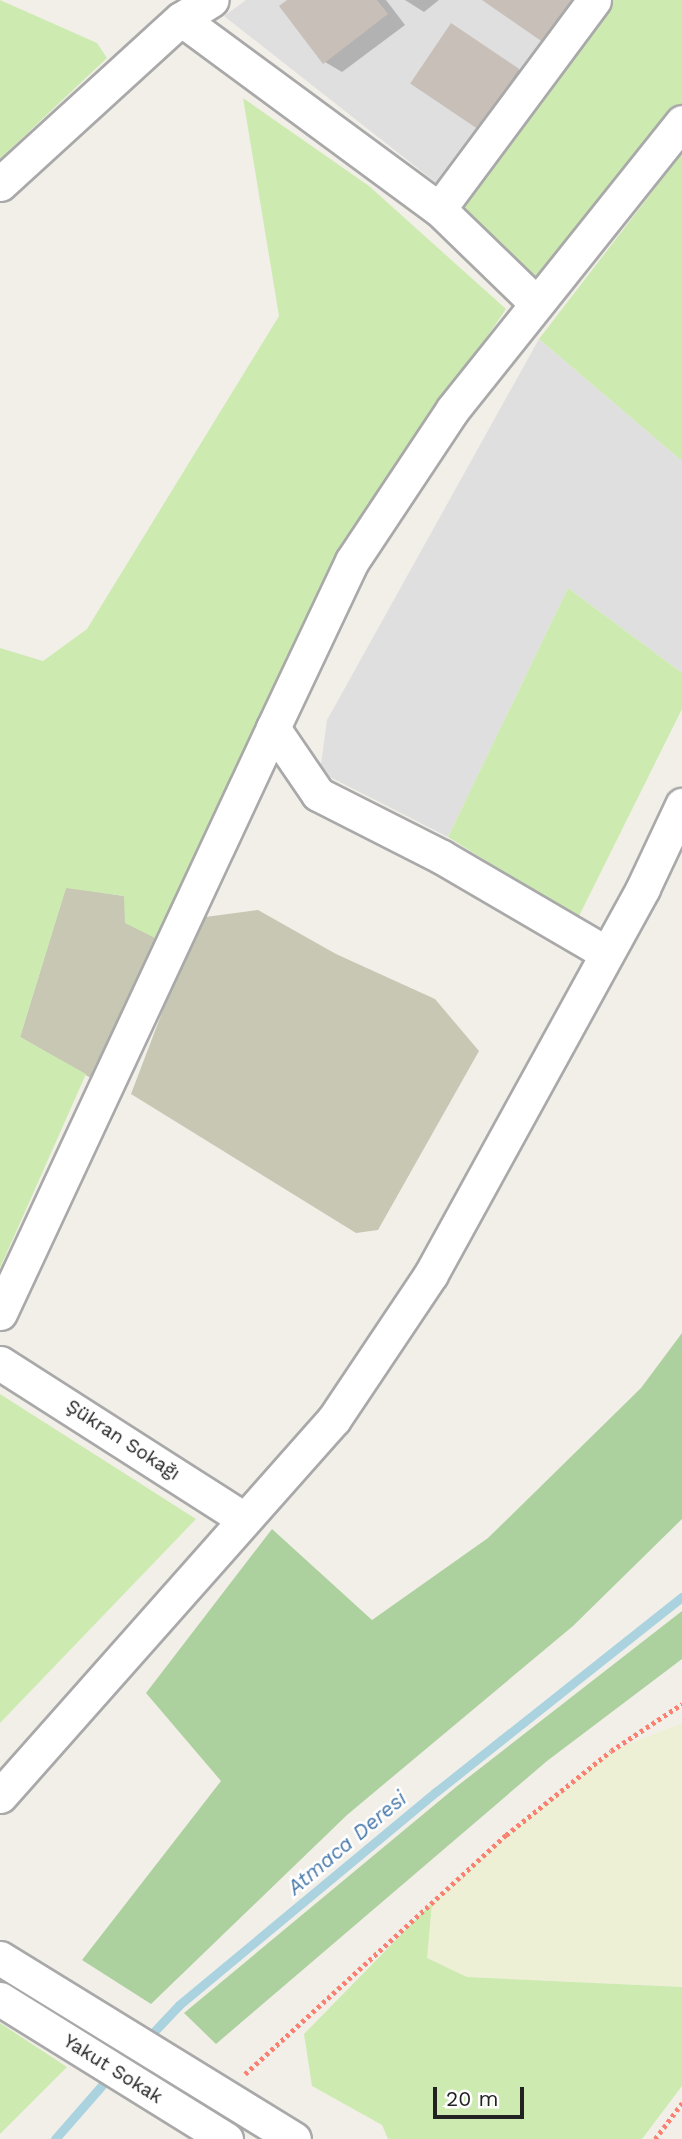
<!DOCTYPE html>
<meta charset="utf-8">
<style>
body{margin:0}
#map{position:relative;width:682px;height:2139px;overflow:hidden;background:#f2efe9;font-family:"Work Sans",sans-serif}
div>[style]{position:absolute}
.residential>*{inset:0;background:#e0dfdf}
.construction>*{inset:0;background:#c7c7b4}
.farmland>*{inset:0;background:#eef0d5}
.grass>*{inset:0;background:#cdebb0}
.forest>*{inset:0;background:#add19e}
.shadow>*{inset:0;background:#0003}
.stream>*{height:9px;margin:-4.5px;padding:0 4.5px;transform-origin:4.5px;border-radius:4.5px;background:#aad3df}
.building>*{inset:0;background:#c7bfb8;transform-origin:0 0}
.path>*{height:4.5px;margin-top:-2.25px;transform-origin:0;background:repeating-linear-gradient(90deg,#fa8072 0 3.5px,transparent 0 7px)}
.roads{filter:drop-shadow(2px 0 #a9a9a9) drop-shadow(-2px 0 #a9a9a9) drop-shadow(0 2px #a9a9a9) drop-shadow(0 -2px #a9a9a9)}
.minor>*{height:33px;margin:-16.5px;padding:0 16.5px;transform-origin:16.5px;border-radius:16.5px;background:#fff}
span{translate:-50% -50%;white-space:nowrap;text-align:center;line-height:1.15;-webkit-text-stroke:5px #fff;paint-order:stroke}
.street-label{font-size:19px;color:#222}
.water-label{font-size:21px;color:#4a7aab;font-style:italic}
.scale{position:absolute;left:433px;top:2087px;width:91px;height:32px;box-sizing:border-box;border:4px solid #222;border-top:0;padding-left:9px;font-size:21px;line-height:24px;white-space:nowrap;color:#222;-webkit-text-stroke:5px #fff;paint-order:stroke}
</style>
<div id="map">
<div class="residential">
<div style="clip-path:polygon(246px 0,579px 0,439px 185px,224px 16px)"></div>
<div style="clip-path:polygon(539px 339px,682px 461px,682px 673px,568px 588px,448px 837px,320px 772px,327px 720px)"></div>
</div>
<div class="construction">
<div style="clip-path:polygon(66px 887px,124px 896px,157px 939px,96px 1081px,20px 1037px)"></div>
<div style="clip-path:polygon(258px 910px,336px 954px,435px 999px,479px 1051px,378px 1230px,356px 1233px,131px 1094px,198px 918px)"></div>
</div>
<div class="farmland">
<div style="clip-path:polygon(682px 1723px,682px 1987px,467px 1977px,427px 1958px,432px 1903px,506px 1835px,611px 1751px)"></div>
</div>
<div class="grass">
<div style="clip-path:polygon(0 0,97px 43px,107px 58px,0 159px)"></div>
<div style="clip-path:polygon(594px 0,682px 0,682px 122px,537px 304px,439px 209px)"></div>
<div style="clip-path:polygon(243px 98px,369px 186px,506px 309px,329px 568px,157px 939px,125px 923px,124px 896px,66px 888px,20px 1037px,86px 1074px,0 1268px,0 648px,43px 661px,87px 629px,279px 316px)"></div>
<div style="clip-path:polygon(682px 153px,682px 461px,539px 339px)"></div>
<div style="clip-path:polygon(568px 588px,682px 673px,682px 709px,578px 918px,448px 837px)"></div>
<div style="clip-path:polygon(0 1394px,196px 1519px,0 1723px)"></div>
<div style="clip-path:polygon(432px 1903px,427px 1958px,467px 1977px,682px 1987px,682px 2086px,642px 2139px,388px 2139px,382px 2125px,312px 2086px,304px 2034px)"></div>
<div style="clip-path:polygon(0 2023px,67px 2067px,0 2134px)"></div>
</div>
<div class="forest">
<div style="clip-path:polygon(682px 1333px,682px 1519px,573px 1626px,347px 1815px,151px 2004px,82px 1960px,221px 1781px,146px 1693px,272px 1529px,372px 1620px,488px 1538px,641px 1388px)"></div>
<div style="clip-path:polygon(682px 1611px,682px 1659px,547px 1761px,216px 2044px,184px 2013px,456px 1787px)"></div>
</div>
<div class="shadow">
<div style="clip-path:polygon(290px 0,386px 0,405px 25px,342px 72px,325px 62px)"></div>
<div style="clip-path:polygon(405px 0,439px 0,424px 12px)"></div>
<div style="clip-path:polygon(469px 36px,535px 81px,479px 128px)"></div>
</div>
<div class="stream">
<div style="left:147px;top:2039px;width:47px;rotate:-46.7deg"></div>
<div style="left:179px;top:2005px;width:335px;rotate:-39.7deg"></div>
<div style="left:437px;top:1791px;width:313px;rotate:-38.4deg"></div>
<div style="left:55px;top:2139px;width:84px;rotate:-48.9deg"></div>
</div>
<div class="building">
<div style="clip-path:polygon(287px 0,377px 0,388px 14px,323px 64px,279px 6px)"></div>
<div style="clip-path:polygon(482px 0,578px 0,547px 45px)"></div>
<div style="left:451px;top:23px;width:82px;height:73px;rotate:34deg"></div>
</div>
<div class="path">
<div style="left:245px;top:2074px;width:354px;rotate:-42.5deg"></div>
<div style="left:506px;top:1835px;width:134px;rotate:-38.7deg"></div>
<div style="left:611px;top:1751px;width:85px;rotate:-33.5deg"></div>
<div style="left:655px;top:2139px;width:45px;rotate:-53.1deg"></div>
</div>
<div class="roads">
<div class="minor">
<div style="left:181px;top:19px;width:320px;rotate:36.4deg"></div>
<div style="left:439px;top:209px;width:136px;rotate:44.1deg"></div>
<div style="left:0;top:184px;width:245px;rotate:-42.4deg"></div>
<div style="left:181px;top:19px;width:36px;rotate:-32deg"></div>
<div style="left:439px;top:209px;width:260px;rotate:-53.4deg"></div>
<div style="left:606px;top:953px;width:190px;rotate:-149.7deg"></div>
<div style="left:442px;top:857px;width:139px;rotate:-153.1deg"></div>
<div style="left:318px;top:794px;width:80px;rotate:-124.3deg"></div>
<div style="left:273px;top:728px;width:185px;rotate:-64.7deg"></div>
<div style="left:352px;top:561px;width:182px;rotate:-56.4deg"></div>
<div style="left:453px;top:409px;width:367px;rotate:-51.4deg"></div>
<div style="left:0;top:1313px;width:646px;rotate:-64.98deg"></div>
<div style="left:0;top:1363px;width:290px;rotate:32.6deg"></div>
<div style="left:0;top:1796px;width:504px;rotate:-48.46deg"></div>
<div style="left:334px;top:1419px;width:174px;rotate:-56.2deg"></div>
<div style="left:431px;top:1274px;width:440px;rotate:-61.2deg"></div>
<div style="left:643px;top:888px;width:92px;rotate:-64.8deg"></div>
<div style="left:0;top:1958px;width:345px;rotate:31.6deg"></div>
<div style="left:0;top:1999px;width:266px;rotate:31.8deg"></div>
</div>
</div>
<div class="street-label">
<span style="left:123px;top:1440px;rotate:33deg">Şükran Sokağı</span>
<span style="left:113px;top:2069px;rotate:32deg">Yakut Sokak</span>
</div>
<div class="water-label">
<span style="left:347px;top:1843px;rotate:-40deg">Atmaca Deresi</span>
</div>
<div class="scale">20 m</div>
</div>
